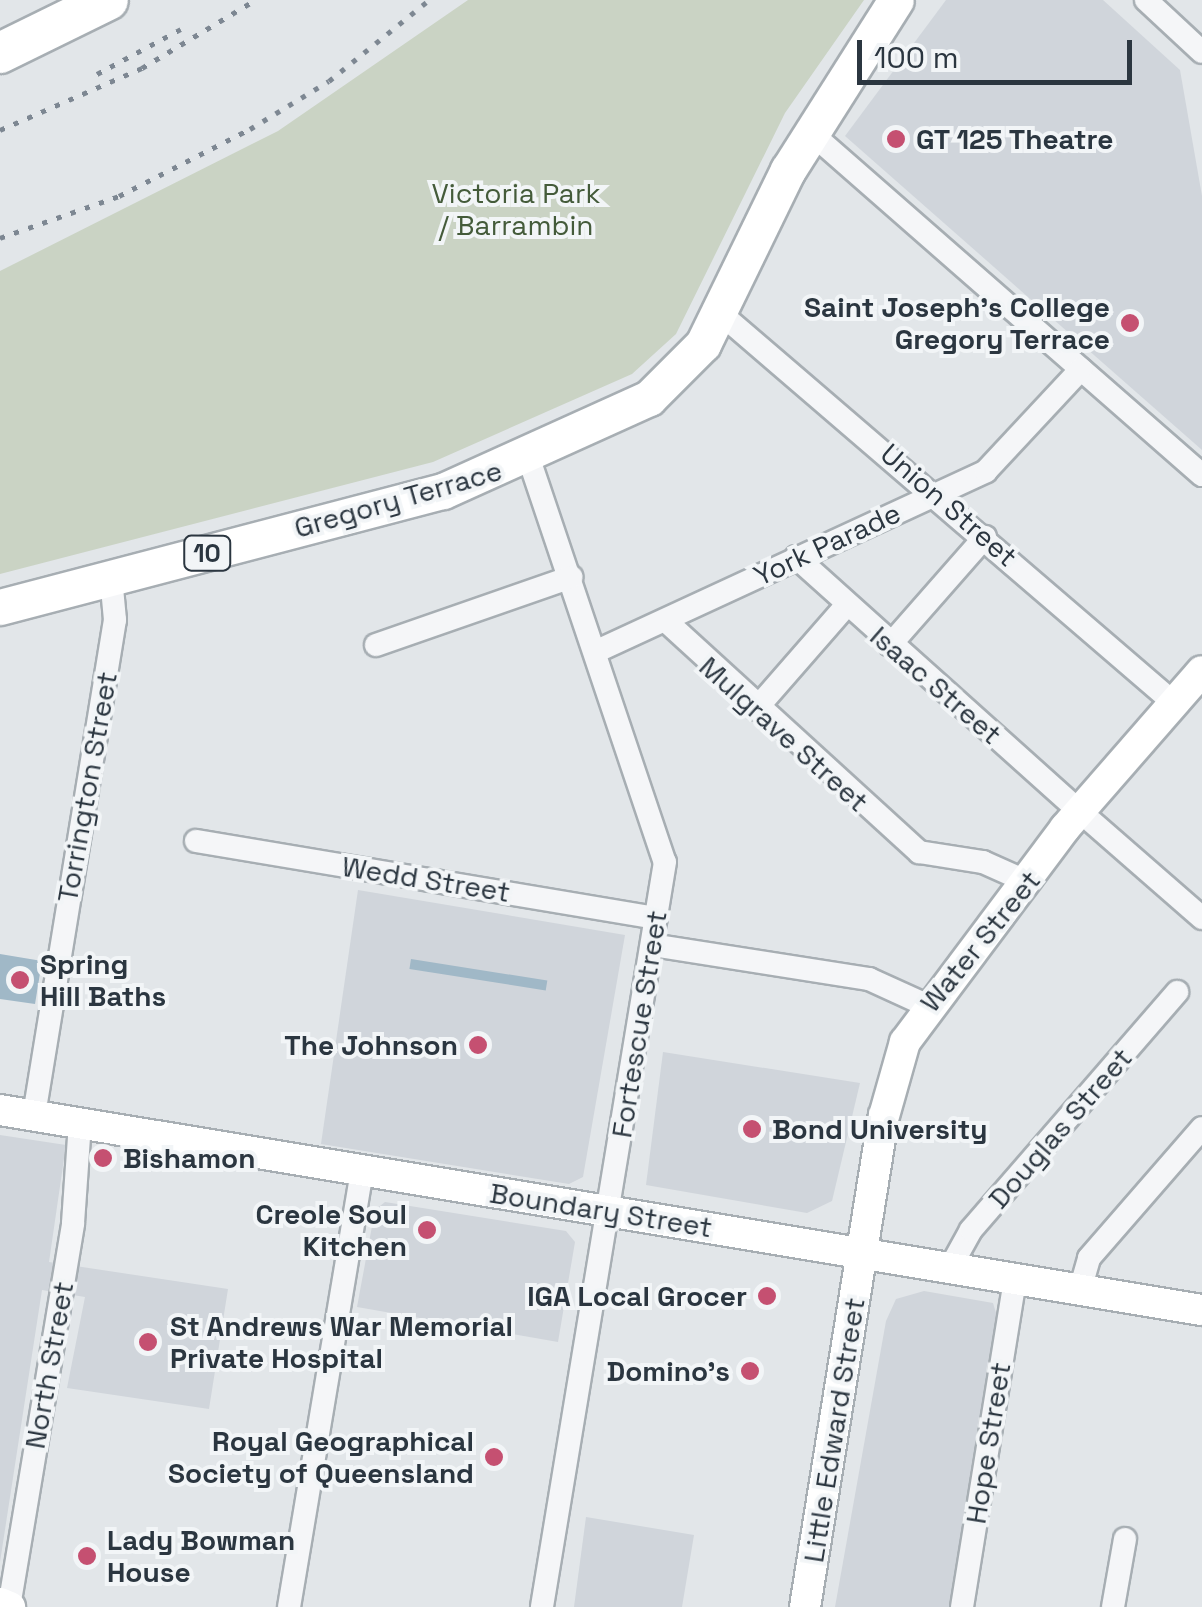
<!DOCTYPE html>
<style>
body{margin:0}
#map{position:relative;width:1202px;height:1607px;overflow:hidden;background:#e2e6e9;font-family:"Space Grotesk",sans-serif}
div>[style]{position:absolute}
.built>*{inset:0;background:#d0d5db}
.green>*{inset:0;background:#cad3c4}
.water>*{inset:0;background:#a0b8c7;transform-origin:0 0}
.roads{filter:drop-shadow(2px 0 #a7aeb3) drop-shadow(-2px 0 #a7aeb3) drop-shadow(0 2px #a7aeb3) drop-shadow(0 -2px #a7aeb3)}
.street>*{height:22px;margin:-11px;padding:0 11px;transform-origin:11px;border-radius:11px;background:#f5f6f8}
.secondary>*{height:30px;margin:-15px;padding:0 15px;transform-origin:15px;border-radius:15px;background:#fff}
.primary>*{height:35px;margin:-17.5px;padding:0 17.5px;transform-origin:17.5px;border-radius:17.5px;background:#fff}
.highway>*{height:40px;margin:-20px;padding:0 20px;transform-origin:20px;border-radius:20px;background:#fff}
.rail>*{height:5px;margin-top:-2.5px;transform-origin:0;background:repeating-linear-gradient(90deg,#7d8792 0 5px,transparent 0 15px)}
.dots>*{width:28px;height:28px;translate:-50% -50%;box-sizing:border-box;border:5px solid #f2f5f7;border-radius:50%}
span{translate:-50% -50%;white-space:nowrap;text-align:center;line-height:1.15;-webkit-text-stroke:8px #f2f5f7;paint-order:stroke}
.shield-label span{padding:2px 8px;background:#f2f5f7;border:2px solid;border-radius:8px;-webkit-text-stroke-width:0}
.shield-label{font-size:25px;color:#2b3640;font-weight:700}
.poi-label{font-size:28px;color:#2b3640;font-weight:700}
.left{translate:0 -50%;text-align:left}
.right{translate:-100% -50%;text-align:right}
.park-label{font-size:28px;color:#445b3a}
.street-label{font-size:28px;color:#2b3640}
.scale{position:absolute;left:857px;top:40px;width:275px;height:45px;box-sizing:border-box;border:5px solid #2b3640;border-top:0;padding-left:12px;font-size:30px;line-height:35px;white-space:nowrap;color:#2b3640;-webkit-text-stroke:8px #f2f5f7;paint-order:stroke}
</style>
<div id="map">
<div class="built">
<div style="clip-path:polygon(946px 0,1103px 0,1180px 70px,1202px 196px,1202px 450px,845px 136px)"></div>
<div style="clip-path:polygon(358px 890px,625px 935px,583px 1177px,569px 1184px,321px 1144px)"></div>
<div style="clip-path:polygon(663px 1052px,860px 1083px,832px 1201px,807px 1213px,646px 1185px)"></div>
<div style="clip-path:polygon(0 1135px,66px 1145px,49px 1262px,228px 1289px,209px 1409px,67px 1388px,85px 1297px,42px 1290px,0 1562px)"></div>
<div style="clip-path:polygon(385px 1202px,566px 1231px,575px 1242px,558px 1342px,357px 1307px,375px 1210px)"></div>
<div style="clip-path:polygon(924px 1291px,993px 1303px,999px 1323px,954px 1607px,835px 1607px,886px 1321px,896px 1299px)"></div>
<div style="clip-path:polygon(586px 1517px,694px 1535px,682px 1607px,574px 1607px)"></div>
</div>
<div class="green">
<div style="clip-path:polygon(468px 0,864px 0,785px 113px,676px 334px,632px 374px,433px 462px,0 574px,0 271px,278px 131px)"></div>
</div>
<div class="water">
<div style="clip-path:polygon(0 954px,42px 961px,35px 1004px,0 999px)"></div>
<div style="left:411px;top:959px;width:138px;height:10px;rotate:9deg"></div>
</div>
<div class="roads">
<div class="street">
<div style="left:1146px;top:0;width:76px;rotate:42.9deg"></div>
<div style="left:810px;top:132px;width:521px;rotate:41.19deg"></div>
<div style="left:720px;top:313px;width:599px;rotate:40.66deg"></div>
<div style="left:529px;top:459px;width:425px;rotate:71.4deg"></div>
<div style="left:665px;top:862px;width:755px;rotate:99.38deg"></div>
<div style="left:796px;top:557px;width:380px;rotate:41.9deg"></div>
<div style="left:666px;top:621px;width:343px;rotate:42.4deg"></div>
<div style="left:919px;top:852px;width:65px;rotate:8.9deg"></div>
<div style="left:983px;top:862px;width:49px;rotate:24deg"></div>
<div style="left:376px;top:645px;width:207px;rotate:-19.2deg"></div>
<div style="left:890px;top:645px;width:144px;rotate:-48.7deg"></div>
<div style="left:595px;top:652px;width:431px;rotate:-24.8deg"></div>
<div style="left:986px;top:471px;width:139px;rotate:-47deg"></div>
<div style="left:756px;top:709px;width:137px;rotate:-48.9deg"></div>
<div style="left:1092px;top:822px;width:146px;rotate:41.1deg"></div>
<div style="left:196px;top:841px;width:466px;rotate:9.5deg"></div>
<div style="left:652px;top:945px;width:220px;rotate:8.9deg"></div>
<div style="left:869px;top:979px;width:63px;rotate:24.5deg"></div>
<div style="left:34px;top:1115px;width:502px;rotate:-80.71deg"></div>
<div style="left:115px;top:620px;width:43px;rotate:-95.3deg"></div>
<div style="left:950px;top:1268px;width:43px;rotate:-61.1deg"></div>
<div style="left:971px;top:1230px;width:315px;rotate:-49.1deg"></div>
<div style="left:1080px;top:1290px;width:33px;rotate:-74deg"></div>
<div style="left:1089px;top:1258px;width:172px;rotate:-49deg"></div>
<div style="left:9px;top:1607px;width:389px;rotate:-80.5deg"></div>
<div style="left:73px;top:1223px;width:100px;rotate:-86deg"></div>
<div style="left:289px;top:1607px;width:443px;rotate:-80.5deg"></div>
<div style="left:962px;top:1607px;width:332px;rotate:-80.8deg"></div>
<div style="left:1113px;top:1607px;width:69px;rotate:-80deg"></div>
</div>
<div class="secondary">
<div style="left:0;top:1110px;width:1219px;rotate:9.45deg"></div>
<div style="left:0;top:1603px;width:11px;rotate:22deg"></div>
<div style="left:805px;top:1607px;width:497px;rotate:-80.9deg"></div>
<div style="left:884px;top:1116px;width:77px;rotate:-74.2deg"></div>
<div style="left:905px;top:1042px;width:267px;rotate:-53.2deg"></div>
<div style="left:1065px;top:828px;width:208px;rotate:-48.9deg"></div>
</div>
<div class="primary">
<div style="left:0;top:607px;width:458px;rotate:-14.7deg"></div>
<div style="left:443px;top:491px;width:226px;rotate:-24.3deg"></div>
<div style="left:649px;top:398px;width:76px;rotate:-45deg"></div>
<div style="left:703px;top:344px;width:194px;rotate:-64deg"></div>
<div style="left:788px;top:170px;width:201px;rotate:-57.6deg"></div>
</div>
<div class="highway">
<div style="left:0;top:53px;width:120px;rotate:-26.1deg"></div>
</div>
</div>
<div class="rail">
<div style="left:97px;top:74px;width:95px;rotate:-28.2deg"></div>
<div style="left:0;top:130px;width:155px;rotate:-23.6deg"></div>
<div style="left:142px;top:68px;width:132px;rotate:-31deg"></div>
<div style="left:0;top:238px;width:126px;rotate:-19.4deg"></div>
<div style="left:119px;top:196px;width:147px;rotate:-27.1deg"></div>
<div style="left:250px;top:129px;width:92px;rotate:-31.3deg"></div>
<div style="left:329px;top:81px;width:129px;rotate:-39deg"></div>
</div>
<div class="dots">
<div style="left:896px;top:139px;background:#c55071"></div>
<div style="left:1130px;top:323px;background:#c55071"></div>
<div style="left:20px;top:980px;background:#c55071"></div>
<div style="left:478px;top:1045px;background:#c55071"></div>
<div style="left:752px;top:1129px;background:#c55071"></div>
<div style="left:103px;top:1158px;background:#c55071"></div>
<div style="left:427px;top:1230px;background:#c55071"></div>
<div style="left:767px;top:1296px;background:#c55071"></div>
<div style="left:148px;top:1342px;background:#c55071"></div>
<div style="left:750px;top:1371px;background:#c55071"></div>
<div style="left:494px;top:1457px;background:#c55071"></div>
<div style="left:87px;top:1556px;background:#c55071"></div>
</div>
<div class="shield-label">
<span style="left:207px;top:553px">10</span>
</div>
<div class="poi-label">
<span class="left" style="left:916px;top:139px">GT 125 Theatre</span>
<span class="right" style="left:1110px;top:323px">Saint Joseph's College<br>Gregory Terrace</span>
<span class="left" style="left:40px;top:980px">Spring<br>Hill Baths</span>
<span class="right" style="left:458px;top:1045px">The Johnson</span>
<span class="left" style="left:772px;top:1129px">Bond University</span>
<span class="left" style="left:123px;top:1158px">Bishamon</span>
<span class="right" style="left:407px;top:1230px">Creole Soul<br>Kitchen</span>
<span class="right" style="left:747px;top:1296px">IGA Local Grocer</span>
<span class="left" style="left:170px;top:1342px">St Andrews War Memorial<br>Private Hospital</span>
<span class="right" style="left:730px;top:1371px">Domino's</span>
<span class="right" style="left:474px;top:1457px">Royal Geographical<br>Society of Queensland</span>
<span class="left" style="left:107px;top:1556px">Lady Bowman<br>House</span>
</div>
<div class="park-label">
<span style="left:516px;top:209px">Victoria Park<br>/ Barrambin</span>
</div>
<div class="street-label">
<span style="left:398px;top:499px;rotate:-16deg">Gregory Terrace</span>
<span style="left:949px;top:505px;rotate:41deg">Union Street</span>
<span style="left:827px;top:544px;rotate:-25deg">York Parade</span>
<span style="left:936px;top:685px;rotate:41deg">Isaac Street</span>
<span style="left:784px;top:734px;rotate:42deg">Mulgrave Street</span>
<span style="left:87px;top:787px;rotate:-80deg">Torrington Street</span>
<span style="left:426px;top:879px;rotate:9deg">Wedd Street</span>
<span style="left:980px;top:941px;rotate:-51deg">Water Street</span>
<span style="left:639px;top:1024px;rotate:-81deg">Fortescue Street</span>
<span style="left:1060px;top:1128px;rotate:-49deg">Douglas Street</span>
<span style="left:601px;top:1210px;rotate:9deg">Boundary Street</span>
<span style="left:49px;top:1365px;rotate:-80deg">North Street</span>
<span style="left:834px;top:1430px;rotate:-81deg">Little Edward Street</span>
<span style="left:988px;top:1443px;rotate:-81deg">Hope Street</span>
</div>
<div class="scale">100 m</div>
</div>
